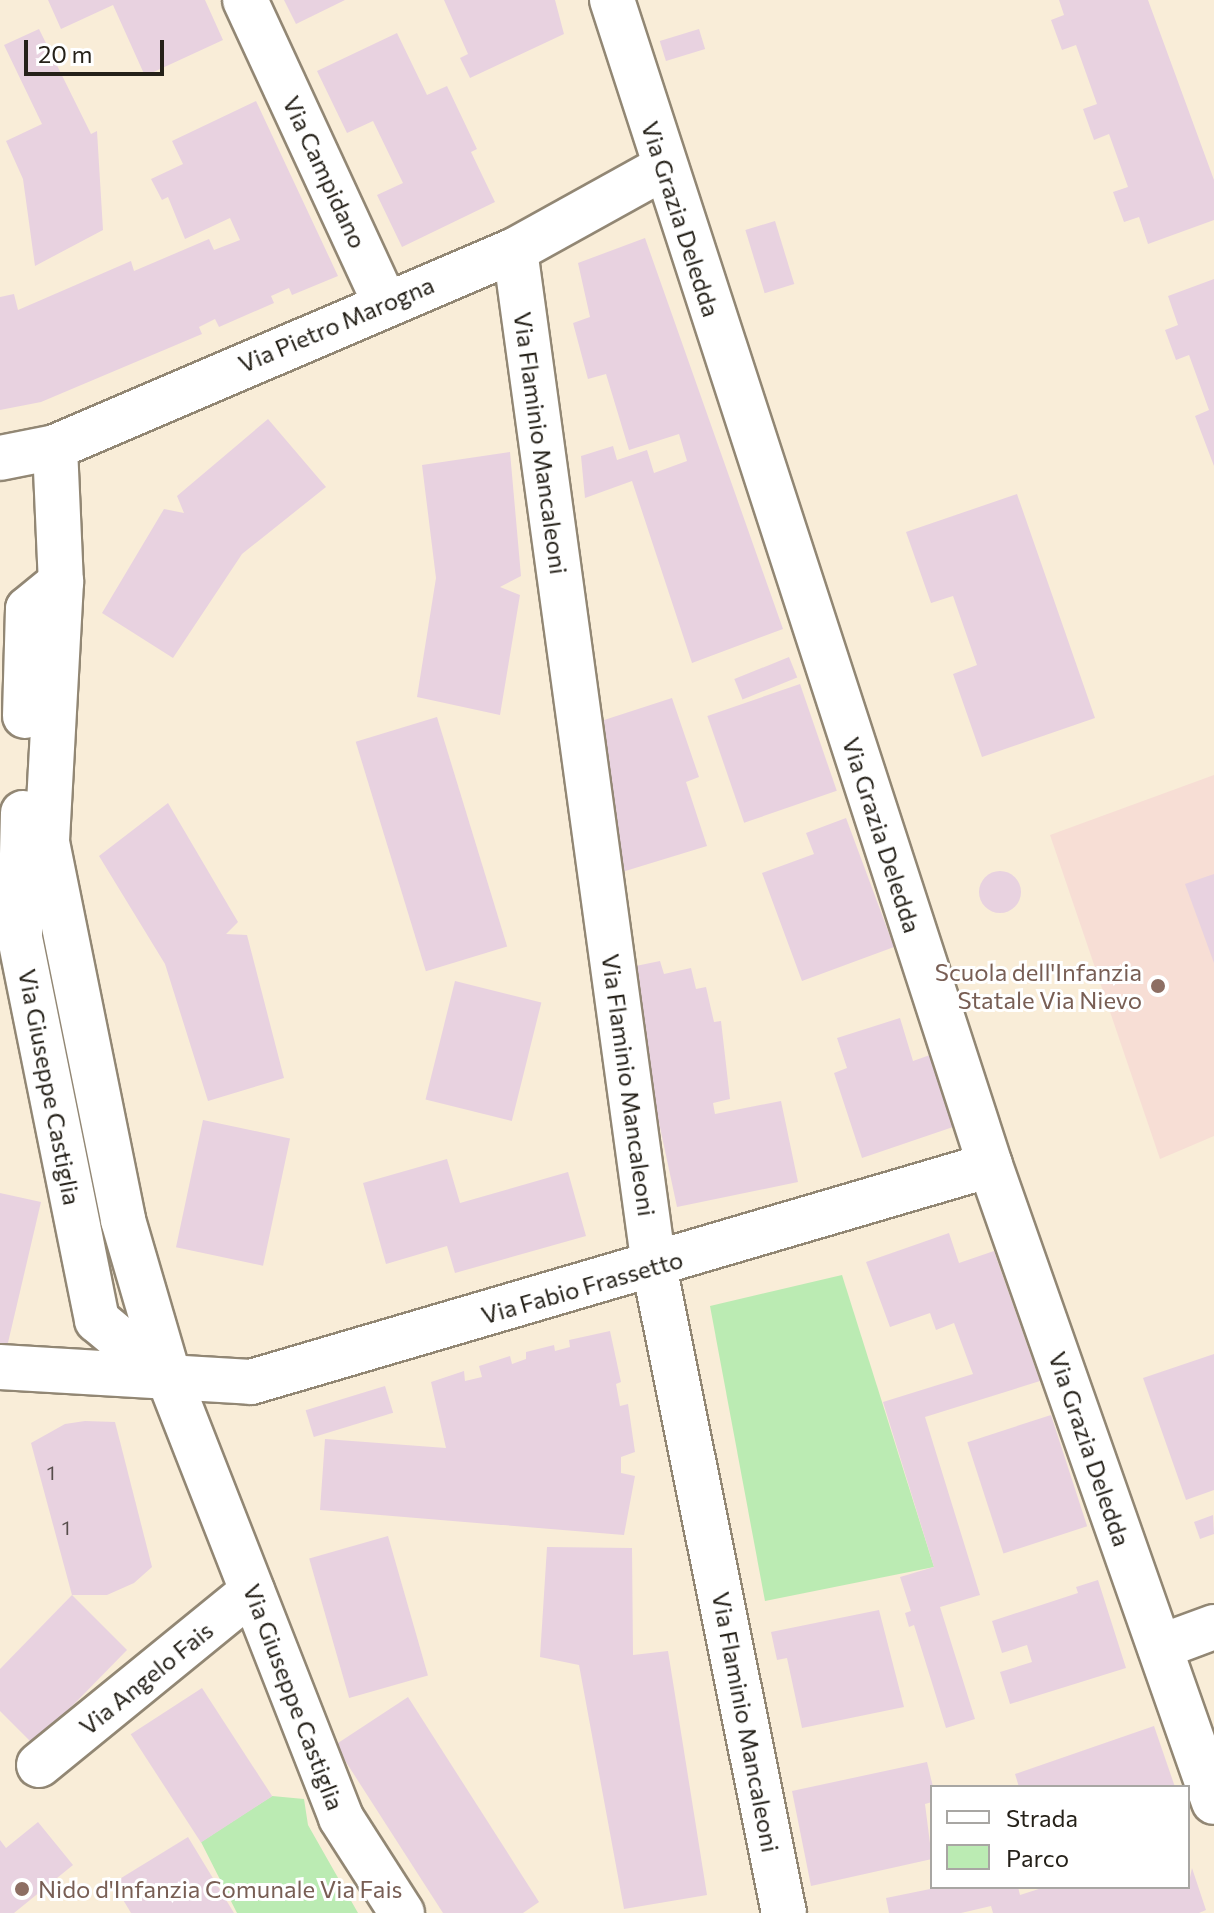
<!DOCTYPE html>
<style>
body{margin:0}
#map{position:relative;width:1214px;height:1913px;overflow:hidden;background:#f9edd8;font-family:Commissioner,sans-serif}
div>[style]{position:absolute}
.education>*{inset:0;background:#f7ded5}
.green>*{inset:0;background:#bbebb3}
.building>*{inset:0;background:#e8d2e0;transform-origin:0 0}
.round{border-radius:50%}
.roads{filter:drop-shadow(2px 0 #928774) drop-shadow(-2px 0 #928774) drop-shadow(0 2px #928774) drop-shadow(0 -2px #928774)}
.minor>*{height:44px;margin:-22px;padding:0 22px;transform-origin:22px;border-radius:22px;background:#fff}
.dots>*{width:22px;height:22px;translate:-50% -50%;box-sizing:border-box;border:4px solid #fff;border-radius:50%}
span{translate:-50% -50%;white-space:nowrap;text-align:center;line-height:1.15;-webkit-text-stroke:6px #fff;paint-order:stroke}
.number-label{font-size:20px;color:#564d4b}
.number-label span{-webkit-text-stroke-width:0}
.street-label{font-size:24px;color:#252119}
.education-label{font-size:24px;color:#785e54}
.right{translate:-100% -50%;text-align:right}
.left{translate:0 -50%;text-align:left}
.legend{position:absolute;left:930px;top:1785px;width:260px;height:104px;box-sizing:border-box;background:#fff;border:2px solid #a8a6a3;margin:0;padding:10px 14px;list-style:none;font-size:24px;color:#252119}
.legend li{display:flex;align-items:center;gap:16px;height:40px}
.legend b{width:40px;border:2px solid #a8a6a3}
.scale{position:absolute;left:24px;top:40px;width:140px;height:36px;box-sizing:border-box;border:4px solid #252119;border-top:0;padding-left:10px;font-size:24px;line-height:28px;white-space:nowrap;color:#252119;-webkit-text-stroke:6px #fff;paint-order:stroke}
</style>
<div id="map">
<div class="education">
<div style="clip-path:polygon(1214px 775px,1214px 1136px,1160px 1159px,1050px 835px)"></div>
</div>
<div class="green">
<div style="clip-path:polygon(842px 1275px,934px 1567px,765px 1601px,710px 1306px)"></div>
<div style="clip-path:polygon(272px 1796px,304px 1799px,308px 1825px,358px 1913px,237px 1913px,201px 1842px)"></div>
</div>
<div class="building">
<div style="clip-path:polygon(48px 0,205px 0,223px 40px,145px 76px,113px 5px,61px 29px)"></div>
<div style="clip-path:polygon(284px 0,345px 0,296px 24px)"></div>
<div style="clip-path:polygon(444px 0,555px 0,564px 34px,470px 78px,460px 58px,468px 54px)"></div>
<div style="clip-path:polygon(1059px 0,1148px 0,1214px 180px,1214px 220px,1148px 244px,1139px 217px,1124px 222px,1113px 192px,1128px 187px,1109px 134px,1094px 140px,1083px 109px,1097px 104px,1076px 45px,1062px 50px,1051px 20px,1064px 15px)"></div>
<div style="clip-path:polygon(39px 29px,91px 134px,97px 131px,103px 230px,35px 266px,23px 179px,6px 141px,42px 124px,4px 45px)"></div>
<div style="left:699px;top:29px;width:21px;height:41px;rotate:73deg"></div>
<div style="clip-path:polygon(397px 33px,427px 95px,447px 86px,477px 149px,471px 152px,495px 202px,402px 247px,377px 195px,403px 183px,373px 121px,347px 133px,317px 71px)"></div>
<div style="clip-path:polygon(256px 101px,338px 276px,292px 295px,289px 288px,271px 296px,274px 303px,219px 327px,215px 319px,199px 327px,202px 334px,41px 402px,0 410px,0 297px,14px 294px,18px 310px,131px 261px,134px 271px,209px 239px,214px 250px,240px 240px,230px 218px,185px 239px,168px 197px,162px 200px,151px 179px,183px 164px,172px 141px)"></div>
<div style="left:775px;top:221px;width:66px;height:31px;rotate:73deg"></div>
<div style="clip-path:polygon(645px 238px,783px 629px,692px 663px,632px 481px,585px 498px,581px 456px,613px 446px,617px 460px,647px 450px,654px 473px,687px 461px,679px 434px,629px 450px,606px 374px,588px 379px,573px 323px,590px 317px,578px 263px)"></div>
<div style="clip-path:polygon(1214px 279px,1214px 466px,1195px 416px,1209px 410px,1189px 355px,1176px 360px,1165px 330px,1178px 325px,1168px 296px)"></div>
<div style="clip-path:polygon(268px 419px,326px 487px,242px 554px,173px 658px,102px 613px,164px 509px,184px 513px,177px 496px)"></div>
<div style="clip-path:polygon(510px 452px,521px 576px,500px 587px,520px 595px,500px 715px,417px 697px,436px 578px,422px 465px)"></div>
<div style="clip-path:polygon(1017px 494px,1095px 718px,982px 757px,953px 674px,977px 665px,953px 596px,931px 603px,906px 532px)"></div>
<div style="left:789px;top:657px;width:22px;height:59px;rotate:68deg"></div>
<div style="left:800px;top:684px;width:113px;height:98px;rotate:71deg"></div>
<div style="clip-path:polygon(672px 698px,699px 777px,686px 782px,707px 846px,609px 876px,598px 722px)"></div>
<div style="left:437px;top:717px;width:240px;height:85px;rotate:73deg"></div>
<div style="clip-path:polygon(168px 803px,238px 922px,226px 934px,247px 935px,284px 1078px,208px 1101px,165px 964px,99px 856px)"></div>
<div style="clip-path:polygon(846px 818px,894px 947px,802px 981px,762px 873px,814px 854px,806px 833px)"></div>
<div class="round" style="left:979px;top:871px;width:42px;height:42px"></div>
<div style="clip-path:polygon(1214px 874px,1214px 963px,1185px 884px)"></div>
<div style="clip-path:polygon(660px 961px,664px 974px,691px 968px,696px 989px,706px 987px,714px 1022px,721px 1021px,730px 1099px,713px 1103px,715px 1114px,781px 1101px,798px 1182px,677px 1207px,626px 968px)"></div>
<div style="left:455px;top:981px;width:89px;height:122px;rotate:14deg"></div>
<div style="clip-path:polygon(900px 1018px,913px 1061px,930px 1055px,953px 1127px,862px 1158px,834px 1073px,847px 1068px,837px 1038px)"></div>
<div style="left:203px;top:1120px;width:89px;height:130px;rotate:12deg"></div>
<div style="clip-path:polygon(447px 1159px,460px 1203px,568px 1172px,586px 1236px,455px 1273px,447px 1246px,386px 1264px,363px 1183px)"></div>
<div style="clip-path:polygon(0 1193px,41px 1202px,7px 1347px,0 1345px)"></div>
<div style="clip-path:polygon(949px 1233px,959px 1263px,994px 1251px,1040px 1381px,925px 1417px,980px 1595px,940px 1607px,975px 1719px,946px 1728px,914px 1625px,909px 1627px,905px 1613px,911px 1611px,900px 1577px,934px 1567px,883px 1402px,973px 1374px,954px 1323px,936px 1330px,930px 1313px,890px 1327px,866px 1262px)"></div>
<div style="clip-path:polygon(610px 1331px,621px 1382px,616px 1384px,620px 1406px,628px 1404px,635px 1452px,621px 1457px,621px 1473px,635px 1476px,624px 1535px,320px 1510px,325px 1439px,446px 1448px,431px 1382px,464px 1371px,465px 1381px,482px 1377px,479px 1366px,510px 1356px,512px 1364px,526px 1359px,526px 1352px,554px 1345px,555px 1351px,570px 1347px,569px 1340px)"></div>
<div style="clip-path:polygon(1214px 1354px,1214px 1490px,1186px 1500px,1143px 1378px)"></div>
<div style="left:385px;top:1386px;width:28px;height:83px;rotate:73deg"></div>
<div style="left:1051px;top:1415px;width:117px;height:88px;rotate:72deg"></div>
<div style="clip-path:polygon(85px 1421px,115px 1422px,152px 1567px,134px 1583px,107px 1595px,72px 1595px,31px 1443px,65px 1424px)"></div>
<div style="clip-path:polygon(1213px 1515px,1214px 1534px,1200px 1539px,1194px 1522px)"></div>
<div style="left:388px;top:1536px;width:145px;height:82px;rotate:74deg"></div>
<div style="clip-path:polygon(547px 1547px,632px 1548px,633px 1655px,668px 1651px,707px 1895px,624px 1909px,579px 1665px,540px 1657px)"></div>
<div style="clip-path:polygon(1098px 1580px,1126px 1668px,1010px 1704px,1000px 1672px,1032px 1662px,1027px 1645px,1002px 1653px,992px 1621px,1078px 1593px,1076px 1587px)"></div>
<div style="clip-path:polygon(72px 1595px,127px 1650px,34px 1745px,0 1711px,0 1669px)"></div>
<div style="clip-path:polygon(879px 1610px,904px 1707px,802px 1728px,787px 1658px,777px 1660px,771px 1632px)"></div>
<div style="left:202px;top:1688px;width:129px;height:85px;rotate:57deg"></div>
<div style="clip-path:polygon(408px 1697px,539px 1902px,523px 1913px,443px 1913px,335px 1745px)"></div>
<div style="clip-path:polygon(1154px 1726px,1175px 1787px,1019px 1787px,1015px 1774px)"></div>
<div style="clip-path:polygon(927px 1762px,933px 1787px,932px 1802px,925px 1804px,932px 1859px,811px 1886px,792px 1791px)"></div>
<div style="clip-path:polygon(38px 1822px,73px 1865px,14px 1913px,0 1913px,0 1840px,6px 1848px)"></div>
<div style="clip-path:polygon(188px 1837px,234px 1913px,131px 1913px,113px 1883px)"></div>
<div style="clip-path:polygon(1192px 1868px,1206px 1910px,1199px 1913px,993px 1913px,991px 1906px,961px 1913px,889px 1913px,886px 1898px,940px 1887px,1018px 1887px,1020px 1895px,1045px 1887px,1188px 1887px)"></div>
</div>
<div class="roads">
<div class="minor">
<div style="left:245px;top:0;width:332px;rotate:65.2deg"></div>
<div style="left:612px;top:0;width:1225px;rotate:72.02deg"></div>
<div style="left:990px;top:1165px;width:675px;rotate:70.63deg"></div>
<div style="left:515px;top:250px;width:1025px;rotate:82.21deg"></div>
<div style="left:654px;top:1266px;width:660px;rotate:78.64deg"></div>
<div style="left:55px;top:447px;width:135px;rotate:87.5deg"></div>
<div style="left:61px;top:582px;width:260px;rotate:93.1deg"></div>
<div style="left:47px;top:842px;width:386px;rotate:78.6deg"></div>
<div style="left:123px;top:1220px;width:168px;rotate:73.7deg"></div>
<div style="left:170px;top:1381px;width:469px;rotate:68.6deg"></div>
<div style="left:341px;top:1818px;width:113px;rotate:57.3deg"></div>
<div style="left:0;top:458px;width:56px;rotate:-11.3deg"></div>
<div style="left:55px;top:447px;width:500px;rotate:-23.18deg"></div>
<div style="left:515px;top:250px;width:169px;rotate:-29deg"></div>
<div style="left:25px;top:716px;width:107px;rotate:-88.4deg"></div>
<div style="left:28px;top:609px;width:43px;rotate:-39.3deg"></div>
<div style="left:23px;top:813px;width:125px;rotate:91.4deg"></div>
<div style="left:20px;top:938px;width:390px;rotate:78.6deg"></div>
<div style="left:97px;top:1320px;width:95px;rotate:39.9deg"></div>
<div style="left:0;top:1367px;width:251px;rotate:3.4deg"></div>
<div style="left:251px;top:1382px;width:770px;rotate:-16.36deg"></div>
<div style="left:1160px;top:1647px;width:58px;rotate:-20.3deg"></div>
<div style="left:39px;top:1765px;width:275px;rotate:-39.2deg"></div>
</div>
</div>
<div class="dots">
<div style="left:1158px;top:986px;background:#8d6e63"></div>
<div style="left:22px;top:1889px;background:#8d6e63"></div>
</div>
<div class="number-label">
<span style="left:51px;top:1472px">1</span>
<span style="left:66px;top:1527px">1</span>
</div>
<div class="street-label">
<span style="left:325px;top:172px;rotate:65deg">Via Campidano</span>
<span style="left:681px;top:219px;rotate:72deg">Via Grazia Deledda</span>
<span style="left:336px;top:324px;rotate:-23deg">Via Pietro Marogna</span>
<span style="left:541px;top:443px;rotate:82deg">Via Flaminio Mancaleoni</span>
<span style="left:882px;top:835px;rotate:72deg">Via Grazia Deledda</span>
<span style="left:629px;top:1085px;rotate:82deg">Via Flaminio Mancaleoni</span>
<span style="left:50px;top:1087px;rotate:79deg">Via Giuseppe Castiglia</span>
<span style="left:582px;top:1287px;rotate:-16deg">Via Fabio Frassetto</span>
<span style="left:1090px;top:1449px;rotate:71deg">Via Grazia Deledda</span>
<span style="left:146px;top:1678px;rotate:-39deg">Via Angelo Fais</span>
<span style="left:294px;top:1697px;rotate:69deg">Via Giuseppe Castiglia</span>
<span style="left:746px;top:1722px;rotate:79deg">Via Flaminio Mancaleoni</span>
</div>
<div class="education-label">
<span class="right" style="left:1142px;top:986px">Scuola dell'Infanzia<br>Statale Via Nievo</span>
<span class="left" style="left:38px;top:1889px">Nido d'Infanzia Comunale Via Fais</span>
</div>
<ul class="legend">
<li><b style="height:10px;background:#fff"></b>Strada</li>
<li><b style="height:22px;background:#bbebb3"></b>Parco</li>
</ul>
<div class="scale">20 m</div>
</div>
